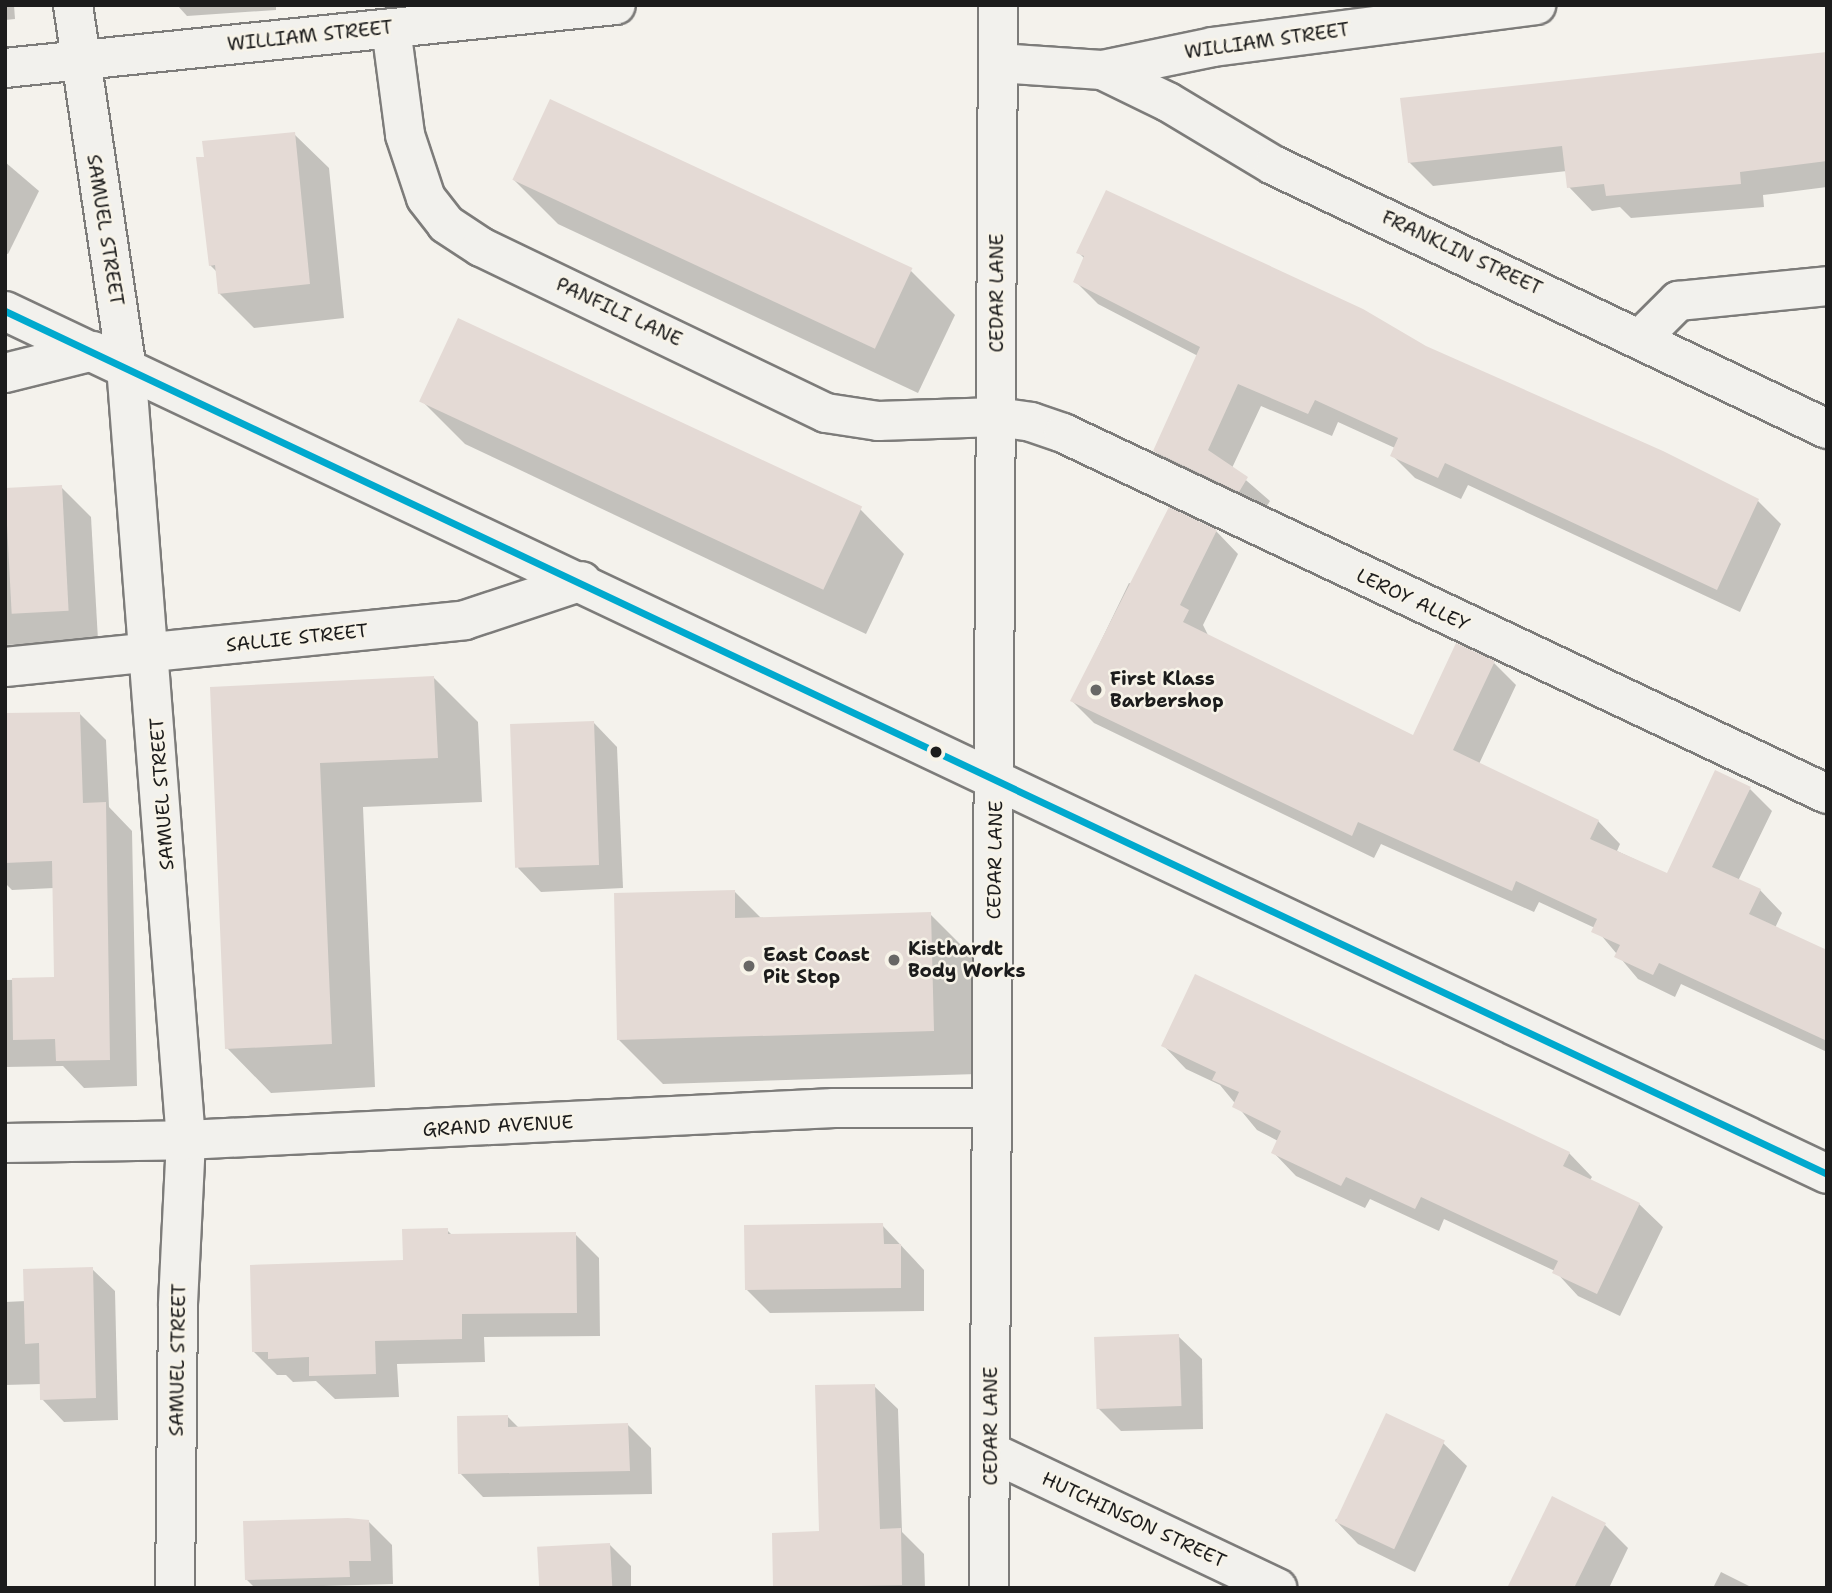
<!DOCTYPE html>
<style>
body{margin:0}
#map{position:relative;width:1832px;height:1593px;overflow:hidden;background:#f4f2ec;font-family:"Shantell Sans",sans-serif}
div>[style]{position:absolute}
.shadow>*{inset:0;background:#0003}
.building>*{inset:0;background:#e4dad5;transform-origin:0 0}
.roads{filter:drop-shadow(2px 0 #7d7c7a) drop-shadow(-2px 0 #7d7c7a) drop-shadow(0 2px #7d7c7a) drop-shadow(0 -2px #7d7c7a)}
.minor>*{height:38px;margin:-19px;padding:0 19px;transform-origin:19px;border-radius:19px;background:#f2f1ed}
.bus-1>*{height:7px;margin:-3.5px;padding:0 3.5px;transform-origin:3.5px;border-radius:3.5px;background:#00a9ce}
.dots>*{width:19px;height:19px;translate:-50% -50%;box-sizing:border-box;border:4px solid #f7f3e8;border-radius:50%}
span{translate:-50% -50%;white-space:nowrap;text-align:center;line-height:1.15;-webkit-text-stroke:5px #f7f3e8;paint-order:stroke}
.street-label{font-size:19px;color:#1c1c1c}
.poi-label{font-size:19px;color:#1c1c1c;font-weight:700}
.left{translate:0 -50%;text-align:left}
.frame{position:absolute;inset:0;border:7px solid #1c1c1c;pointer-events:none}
</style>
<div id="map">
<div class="shadow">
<div style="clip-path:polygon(5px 5px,14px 5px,15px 19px,5px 20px)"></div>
<div style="clip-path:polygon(177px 5px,276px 5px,276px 10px,187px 16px)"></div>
<div style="clip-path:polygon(1827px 55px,1827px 187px,1763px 195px,1764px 207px,1631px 218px,1620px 207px,1592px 211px,1569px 187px,1567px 171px,1433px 186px,1409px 162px)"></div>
<div style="clip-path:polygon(294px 134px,329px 168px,344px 318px,254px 328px,219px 293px,217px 272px,210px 265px)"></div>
<div style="clip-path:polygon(5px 162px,39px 191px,8px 254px,5px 253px)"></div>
<div style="clip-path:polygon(514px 180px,911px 271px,955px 315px,918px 393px,558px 224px)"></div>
<div style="clip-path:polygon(1078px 252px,1425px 347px,1758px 501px,1781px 524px,1740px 612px,1468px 485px,1461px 499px,1415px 478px,1392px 455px,1395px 448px,1338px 422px,1332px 436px,1261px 406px,1232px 468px,1270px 501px,1262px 514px,1178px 474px,1155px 451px,1198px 356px,1098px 304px,1075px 281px,1085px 259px)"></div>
<div style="clip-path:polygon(421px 400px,860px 509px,904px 554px,866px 634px,465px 444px)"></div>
<div style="clip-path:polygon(61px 487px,91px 517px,98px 640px,5px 645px,5px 490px)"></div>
<div style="clip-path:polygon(1216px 531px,1238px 554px,1203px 625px,1209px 637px,1414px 738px,1494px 663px,1516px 685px,1479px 764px,1598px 821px,1620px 844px,1617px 851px,1668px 875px,1750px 789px,1772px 811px,1738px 881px,1760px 890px,1782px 913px,1775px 928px,1827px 952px,1827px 1052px,1681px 984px,1675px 997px,1638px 979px,1595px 928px,1539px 902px,1534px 912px,1381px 844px,1374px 858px,1094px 723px,1072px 701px,1129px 583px,1134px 585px)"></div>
<div style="clip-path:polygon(434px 678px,478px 722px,482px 802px,363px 807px,375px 1087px,271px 1093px,227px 1048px,211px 688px)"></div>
<div style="clip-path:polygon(79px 713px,106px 740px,109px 807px,132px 831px,137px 1086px,84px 1088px,63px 1066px,5px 1067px,5px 980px,56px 979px,54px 888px,12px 890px,5px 883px,5px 715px)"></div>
<div style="clip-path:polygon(594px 723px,617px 747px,623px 888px,541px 892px,518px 868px)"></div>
<div style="clip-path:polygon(734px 891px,762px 919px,930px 914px,974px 958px,977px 1074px,663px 1084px,619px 1040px)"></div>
<div style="clip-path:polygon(1163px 1045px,1569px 1153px,1592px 1177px,1590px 1180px,1639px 1204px,1663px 1227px,1620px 1316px,1578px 1296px,1555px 1271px,1444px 1219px,1439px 1231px,1370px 1199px,1365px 1208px,1296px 1176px,1273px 1152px,1278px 1141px,1257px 1130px,1220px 1085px,1186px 1069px)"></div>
<div style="clip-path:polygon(882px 1225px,924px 1270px,924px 1311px,770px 1313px,747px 1290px)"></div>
<div style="clip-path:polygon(447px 1230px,453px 1236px,575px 1234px,599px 1258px,600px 1336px,484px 1337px,485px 1362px,397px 1364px,399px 1397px,335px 1399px,316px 1381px,293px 1382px,286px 1375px,277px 1375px,254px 1352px,404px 1262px)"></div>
<div style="clip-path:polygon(92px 1269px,115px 1291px,118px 1420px,64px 1422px,42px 1399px,41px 1384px,5px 1385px,5px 1302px,26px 1301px)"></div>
<div style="clip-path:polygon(1178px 1336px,1202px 1359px,1203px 1429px,1121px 1431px,1098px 1408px)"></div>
<div style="clip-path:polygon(874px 1386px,898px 1409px,902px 1532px,924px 1554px,925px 1588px,775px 1588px,821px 1533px)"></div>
<div style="clip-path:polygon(507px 1416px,519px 1428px,628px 1425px,651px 1448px,652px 1494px,483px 1497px,460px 1473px)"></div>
<div style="clip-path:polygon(1443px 1443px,1467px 1466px,1415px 1572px,1358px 1544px,1335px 1520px)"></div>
<div style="clip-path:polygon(369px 1522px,392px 1545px,393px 1584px,255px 1588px,246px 1579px)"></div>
<div style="clip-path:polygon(1605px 1525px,1628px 1548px,1609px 1588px,1509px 1588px)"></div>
<div style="clip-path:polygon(610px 1545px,631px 1566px,631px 1588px,540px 1588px)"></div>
<div style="clip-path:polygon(1721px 1572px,1753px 1588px,1713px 1588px)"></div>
</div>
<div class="building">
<div style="clip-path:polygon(1827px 52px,1827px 161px,1740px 172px,1741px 184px,1606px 196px,1604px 184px,1567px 188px,1562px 146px,1408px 163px,1400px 98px)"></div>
<div style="left:550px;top:99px;width:400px;height:89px;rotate:25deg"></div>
<div style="clip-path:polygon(295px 132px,310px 284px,218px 294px,215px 265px,209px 266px,196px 157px,204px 157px,202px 141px)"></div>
<div style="clip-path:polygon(1106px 190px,1363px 309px,1426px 346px,1663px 451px,1759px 499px,1717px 590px,1445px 463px,1438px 478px,1390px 456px,1398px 438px,1315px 400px,1308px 414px,1238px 384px,1208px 450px,1248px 477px,1239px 492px,1153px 451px,1200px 347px,1073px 282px,1084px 256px,1076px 253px)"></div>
<div style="left:458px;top:318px;width:446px;height:92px;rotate:25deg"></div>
<div style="left:62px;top:485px;width:126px;height:57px;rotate:87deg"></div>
<div style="clip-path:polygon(1169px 507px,1217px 530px,1180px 605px,1189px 610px,1183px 622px,1413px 735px,1456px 643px,1495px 661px,1453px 750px,1599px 820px,1590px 839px,1667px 873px,1715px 770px,1751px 787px,1712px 867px,1761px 889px,1749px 914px,1827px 950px,1827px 1041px,1659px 963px,1653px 975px,1614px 957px,1620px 945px,1591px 932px,1597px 919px,1516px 881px,1512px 891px,1358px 822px,1352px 836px,1070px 701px)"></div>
<div style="clip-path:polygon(434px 676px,438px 758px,320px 763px,332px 1044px,225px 1049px,210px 687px)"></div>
<div style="clip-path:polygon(80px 712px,83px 803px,106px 802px,110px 1060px,56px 1061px,55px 1039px,13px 1040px,12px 978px,54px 977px,52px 861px,5px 863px,5px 713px)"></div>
<div style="left:594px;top:721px;width:144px;height:84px;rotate:88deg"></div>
<div style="clip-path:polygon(735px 890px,735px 918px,931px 912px,934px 1031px,617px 1040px,614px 893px)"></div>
<div style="clip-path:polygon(1195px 974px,1570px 1152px,1563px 1166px,1640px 1203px,1597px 1294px,1552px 1273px,1558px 1261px,1421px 1197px,1415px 1209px,1346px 1177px,1341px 1186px,1271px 1153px,1281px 1131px,1232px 1107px,1239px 1092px,1212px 1080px,1216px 1072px,1161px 1046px)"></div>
<div style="clip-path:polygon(883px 1223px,884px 1244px,901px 1244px,901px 1288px,745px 1290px,744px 1225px)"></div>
<div style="clip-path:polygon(448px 1228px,448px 1234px,576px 1232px,577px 1313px,462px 1314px,462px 1339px,375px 1341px,376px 1374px,309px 1376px,309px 1357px,268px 1359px,268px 1352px,252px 1352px,250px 1265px,403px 1260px,402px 1229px)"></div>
<div style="clip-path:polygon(93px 1267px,96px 1398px,40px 1400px,39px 1343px,25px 1344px,23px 1269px)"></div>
<div style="left:1179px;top:1334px;width:72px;height:85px;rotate:88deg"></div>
<div style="clip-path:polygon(875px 1384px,880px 1529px,901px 1528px,902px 1585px,773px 1588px,772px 1533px,819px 1531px,815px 1385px)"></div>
<div style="left:1386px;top:1413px;width:65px;height:120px;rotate:25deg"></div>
<div style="clip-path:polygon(508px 1415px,508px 1427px,628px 1423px,630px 1471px,458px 1474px,457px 1416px)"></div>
<div style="clip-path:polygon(1552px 1496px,1606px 1523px,1574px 1588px,1507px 1588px)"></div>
<div style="clip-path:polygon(348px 1518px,369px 1520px,371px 1561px,349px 1561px,350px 1577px,245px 1580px,243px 1521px)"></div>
<div style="left:610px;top:1543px;width:45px;height:73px;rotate:87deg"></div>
</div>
<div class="roads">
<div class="minor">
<div style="left:73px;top:5px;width:365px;rotate:81.6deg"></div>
<div style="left:126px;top:366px;width:776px;rotate:85.57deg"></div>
<div style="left:186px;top:1140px;width:166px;rotate:92.8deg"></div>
<div style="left:178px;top:1306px;width:282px;rotate:90.6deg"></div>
<div style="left:391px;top:28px;width:108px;rotate:82.5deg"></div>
<div style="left:405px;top:135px;width:66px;rotate:71.6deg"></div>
<div style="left:426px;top:198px;width:33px;rotate:52deg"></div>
<div style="left:446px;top:224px;width:42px;rotate:33.3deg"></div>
<div style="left:481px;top:247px;width:383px;rotate:25.7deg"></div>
<div style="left:826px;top:413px;width:53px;rotate:8.7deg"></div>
<div style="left:878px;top:421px;width:119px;rotate:-1.9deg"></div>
<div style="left:997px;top:417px;width:34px;rotate:8deg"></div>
<div style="left:1031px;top:422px;width:34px;rotate:19deg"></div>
<div style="left:1063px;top:433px;width:845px;rotate:25.29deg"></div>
<div style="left:998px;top:63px;width:104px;rotate:3.9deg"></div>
<div style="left:1102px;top:70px;width:113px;rotate:-11.7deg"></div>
<div style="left:1213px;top:47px;width:326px;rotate:-7.4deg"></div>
<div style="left:5px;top:68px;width:614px;rotate:-5.89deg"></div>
<div style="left:1102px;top:70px;width:73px;rotate:25.9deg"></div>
<div style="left:1168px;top:102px;width:122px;rotate:31deg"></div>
<div style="left:1273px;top:165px;width:614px;rotate:25.48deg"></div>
<div style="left:5px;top:311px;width:2016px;rotate:25.34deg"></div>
<div style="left:1640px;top:339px;width:54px;rotate:-45deg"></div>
<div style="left:1678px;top:301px;width:150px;rotate:-5.7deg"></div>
<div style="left:5px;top:373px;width:91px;rotate:-14deg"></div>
<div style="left:5px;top:667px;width:462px;rotate:-5.8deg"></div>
<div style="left:465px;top:620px;width:123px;rotate:-18.4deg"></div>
<div style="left:5px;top:1143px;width:181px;rotate:-0.9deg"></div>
<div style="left:186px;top:1140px;width:649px;rotate:-2.83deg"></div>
<div style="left:834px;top:1108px;width:156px"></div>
<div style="left:991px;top:1452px;width:317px;rotate:25.4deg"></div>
<div style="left:989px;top:1588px;width:1583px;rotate:-89.67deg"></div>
</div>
</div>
<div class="bus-1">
<div style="left:5px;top:311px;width:2016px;rotate:25.34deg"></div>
</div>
<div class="dots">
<div style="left:1096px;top:690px;background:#686765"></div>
<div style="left:936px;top:752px;background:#1c1c1c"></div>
<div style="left:894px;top:960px;background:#686765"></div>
<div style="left:749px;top:966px;background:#686765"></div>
</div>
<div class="street-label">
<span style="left:310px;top:36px;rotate:-6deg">WILLIAM STREET</span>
<span style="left:1267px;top:41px;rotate:-8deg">WILLIAM STREET</span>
<span style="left:105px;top:230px;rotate:81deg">SAMUEL STREET</span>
<span style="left:1462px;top:253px;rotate:25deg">FRANKLIN STREET</span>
<span style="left:997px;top:293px;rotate:-90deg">CEDAR LANE</span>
<span style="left:619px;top:312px;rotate:25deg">PANFILI LANE</span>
<span style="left:1413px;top:600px;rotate:25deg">LEROY ALLEY</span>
<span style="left:297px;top:638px;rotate:-6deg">SALLIE STREET</span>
<span style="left:162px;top:794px;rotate:-94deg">SAMUEL STREET</span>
<span style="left:995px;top:860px;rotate:-89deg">CEDAR LANE</span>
<span style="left:498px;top:1126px;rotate:-3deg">GRAND AVENUE</span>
<span style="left:178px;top:1360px;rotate:-89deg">SAMUEL STREET</span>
<span style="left:991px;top:1426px;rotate:-90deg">CEDAR LANE</span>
<span style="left:1134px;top:1520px;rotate:25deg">HUTCHINSON STREET</span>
</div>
<div class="poi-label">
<span class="left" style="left:1110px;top:690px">First Klass<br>Barbershop</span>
<span class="left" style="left:908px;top:960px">Kisthardt<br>Body Works</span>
<span class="left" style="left:763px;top:966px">East Coast<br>Pit Stop</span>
</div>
<div class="frame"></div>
</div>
